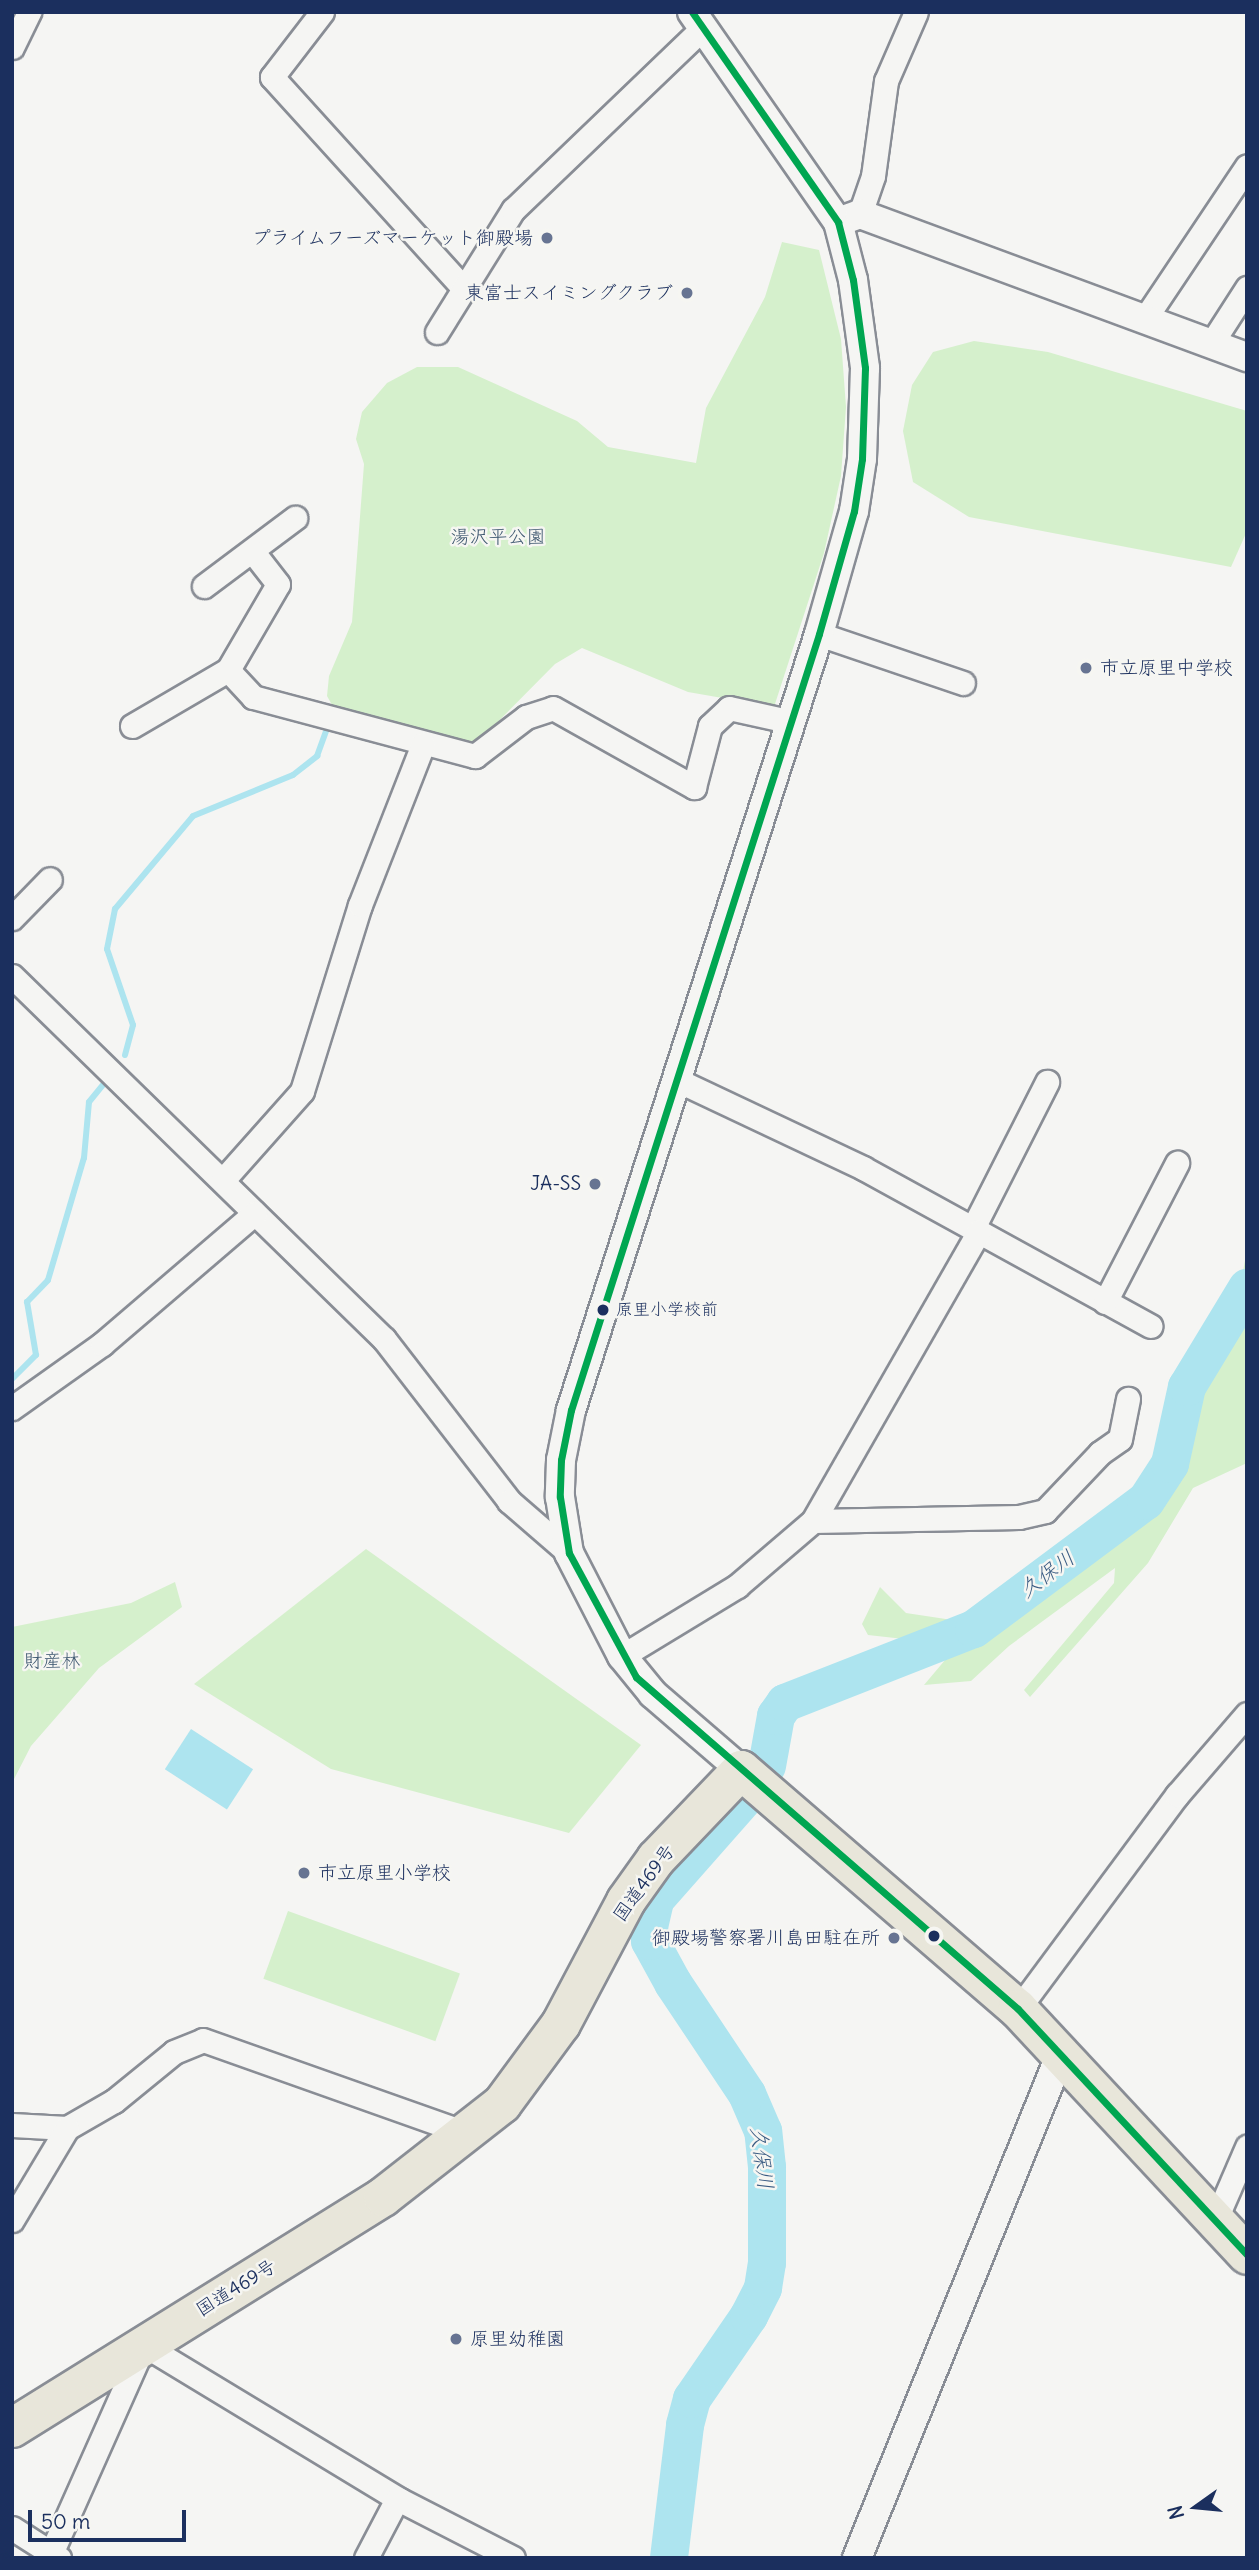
<!DOCTYPE html>
<meta charset="utf-8">
<style>
body{margin:0}
#map{position:relative;width:1259px;height:2570px;overflow:hidden;background:#f5f5f3;font-family:Delius,"Klee One",sans-serif}
div>[style]{position:absolute}
.green>*{inset:0;background:#d5f0cc;transform-origin:0 0}
.water>*{inset:0;background:#ade4ef;transform-origin:0 0}
.stream>*{height:6px;margin:-3px;padding:0 3px;transform-origin:3px;border-radius:3px;background:#ade4ef}
.river>*{height:38px;margin:-19px;padding:0 19px;transform-origin:19px;border-radius:19px;background:#ade4ef}
.roads{filter:drop-shadow(2px 0 #898d95) drop-shadow(-2px 0 #898d95) drop-shadow(0 2px #898d95) drop-shadow(0 -2px #898d95)}
.minor>*{height:23px;margin:-11.5px;padding:0 11.5px;transform-origin:11.5px;border-radius:11.5px;background:#f5f5f3}
.tertiary>*{height:28px;margin:-14px;padding:0 14px;transform-origin:14px;border-radius:14px;background:#f5f5f3}
.trunk>*{height:38px;margin:-19px;padding:0 19px;transform-origin:19px;border-radius:19px;background:#e8e6da}
.bus-1>*{height:7px;margin:-3.5px;padding:0 3.5px;transform-origin:3.5px;border-radius:3.5px;background:#00a651}
.dots>*{width:19px;height:19px;translate:-50% -50%;box-sizing:border-box;border:4px solid #f6f6f2;border-radius:50%}
span{translate:-50% -50%;white-space:nowrap;text-align:center;line-height:1.15;-webkit-text-stroke:5px #f6f6f2;paint-order:stroke}
.bus-label{font-size:17px;color:#1b2f5e}
.left{translate:0 -50%;text-align:left}
.poi-label{font-size:19px;color:#1b2f5e}
.right{translate:-100% -50%;text-align:right}
.park-label{font-size:19px;color:#3b556e}
.street-label{font-size:19px;color:#1b2f5e}
.water-label{font-size:21px;color:#385a82;font-style:italic}
.frame{position:absolute;inset:0;border:14px solid #1b2f5e;pointer-events:none}
.north{position:absolute;left:1161px;top:2472px;width:70px;height:70px;-webkit-text-stroke:5px #f6f6f2;paint-order:stroke;rotate:255deg;font-size:19px;font-weight:700;line-height:28px;text-align:center;color:#1b2f5e}
.north::after{content:'';display:block;margin:auto;width:24px;height:32px;background:#1b2f5e;clip-path:polygon(50% 0,100% 100%,50% 72%,0 100%)}
.scale{position:absolute;left:28px;top:2510px;width:158px;height:32px;box-sizing:border-box;border:4px solid #1b2f5e;border-top:0;padding-left:9px;font-size:21px;line-height:24px;white-space:nowrap;color:#1b2f5e;-webkit-text-stroke:5px #f6f6f2;paint-order:stroke}
</style>
<div id="map">
<div class="green">
<div style="clip-path:polygon(782px 242px,819px 250px,841px 339px,846px 407px,841px 476px,824px 553px,774px 707px,688px 692px,582px 648px,555px 664px,475px 745px,418px 729px,361px 722px,336px 712px,327px 696px,329px 676px,352px 622px,364px 464px,356px 439px,362px 412px,387px 383px,417px 367px,458px 367px,577px 421px,608px 447px,696px 463px,706px 408px,765px 297px)"></div>
<div style="clip-path:polygon(974px 341px,1048px 352px,1247px 411px,1247px 531px,1231px 567px,969px 517px,913px 482px,903px 431px,912px 385px,933px 352px)"></div>
<div style="clip-path:polygon(1247px 1248px,1247px 1463px,1193px 1488px,1148px 1563px,1030px 1697px,1024px 1690px,1114px 1583px,1115px 1568px,1009px 1646px,971px 1681px,924px 1685px,951px 1653px,904px 1639px,868px 1635px,862px 1624px,880px 1587px,906px 1613px,992px 1626px,1139px 1520px,1161px 1465px,1173px 1388px,1240px 1290px)"></div>
<div style="clip-path:polygon(366px 1549px,641px 1745px,569px 1833px,331px 1769px,194px 1684px)"></div>
<div style="clip-path:polygon(175px 1582px,182px 1607px,99px 1668px,31px 1746px,12px 1783px,12px 1627px,131px 1603px)"></div>
<div style="left:288px;top:1911px;width:183px;height:72px;rotate:20deg"></div>
</div>
<div class="water">
<div style="left:191px;top:1729px;width:74px;height:48px;rotate:33deg"></div>
</div>
<div class="stream">
<div style="left:125px;top:1055px;width:31px;rotate:-75deg"></div>
<div style="left:133px;top:1025px;width:80px;rotate:-108.9deg"></div>
<div style="left:107px;top:949px;width:41px;rotate:-78.7deg"></div>
<div style="left:115px;top:909px;width:121px;rotate:-50deg"></div>
<div style="left:193px;top:816px;width:108px;rotate:-22.3deg"></div>
<div style="left:293px;top:775px;width:31px;rotate:-38deg"></div>
<div style="left:317px;top:756px;width:30px;rotate:-70deg"></div>
<div style="left:12px;top:1379px;width:34px;rotate:-45deg"></div>
<div style="left:36px;top:1355px;width:54px;rotate:-99.6deg"></div>
<div style="left:27px;top:1302px;width:30px;rotate:-46deg"></div>
<div style="left:48px;top:1280px;width:127px;rotate:-73.6deg"></div>
<div style="left:84px;top:1158px;width:56px;rotate:-84.9deg"></div>
<div style="left:89px;top:1102px;width:26px;rotate:-51deg"></div>
</div>
<div class="river">
<div style="left:767px;top:1766px;width:51px;rotate:-79.8deg"></div>
<div style="left:776px;top:1716px;width:16px;rotate:-55deg"></div>
<div style="left:785px;top:1703px;width:203px;rotate:-21.4deg"></div>
<div style="left:974px;top:1629px;width:214px;rotate:-36.7deg"></div>
<div style="left:1146px;top:1501px;width:44px;rotate:-57deg"></div>
<div style="left:1170px;top:1464px;width:79px;rotate:-77.6deg"></div>
<div style="left:1187px;top:1387px;width:116px;rotate:-58.8deg"></div>
<div style="left:669px;top:2558px;width:134px;rotate:-83.1deg"></div>
<div style="left:685px;top:2425px;width:27px;rotate:-75deg"></div>
<div style="left:692px;top:2399px;width:101px;rotate:-55.5deg"></div>
<div style="left:749px;top:2316px;width:31px;rotate:-63deg"></div>
<div style="left:763px;top:2288px;width:25px;rotate:-81deg"></div>
<div style="left:767px;top:2263px;width:96px;rotate:-90deg"></div>
<div style="left:767px;top:2167px;width:36px;rotate:-96deg"></div>
<div style="left:763px;top:2131px;width:40px;rotate:-113.4deg"></div>
<div style="left:747px;top:2094px;width:133px;rotate:-123.7deg"></div>
<div style="left:673px;top:1983px;width:48px;rotate:-118.7deg"></div>
<div style="left:650px;top:1941px;width:14px;rotate:-94deg"></div>
<div style="left:649px;top:1927px;width:28px;rotate:-77deg"></div>
<div style="left:655px;top:1900px;width:135px;rotate:-48.6deg"></div>
</div>
<div class="roads">
<div class="minor">
<div style="left:322px;top:12px;width:82px;rotate:127.6deg"></div>
<div style="left:272px;top:77px;width:285px;rotate:47.8deg"></div>
<div style="left:12px;top:47px;width:39px;rotate:-64deg"></div>
<div style="left:860px;top:214px;width:40px;rotate:-71.1deg"></div>
<div style="left:873px;top:176px;width:96px;rotate:-82.2deg"></div>
<div style="left:886px;top:81px;width:75px;rotate:-66.5deg"></div>
<div style="left:1144px;top:320px;width:185px;rotate:-56.2deg"></div>
<div style="left:437px;top:332px;width:144px;rotate:-58.1deg"></div>
<div style="left:513px;top:210px;width:262px;rotate:-43.8deg"></div>
<div style="left:1211px;top:344px;width:67px;rotate:-57.3deg"></div>
<div style="left:204px;top:586px;width:114px;rotate:-36.8deg"></div>
<div style="left:819px;top:634px;width:152px;rotate:18.8deg"></div>
<div style="left:228px;top:670px;width:37px;rotate:47deg"></div>
<div style="left:253px;top:697px;width:230px;rotate:14.9deg"></div>
<div style="left:475px;top:756px;width:64px;rotate:-37.4deg"></div>
<div style="left:526px;top:717px;width:28px;rotate:-18deg"></div>
<div style="left:553px;top:708px;width:162px;rotate:29.3deg"></div>
<div style="left:694px;top:787px;width:63px;rotate:-75.3deg"></div>
<div style="left:710px;top:726px;width:26px;rotate:-43deg"></div>
<div style="left:729px;top:708px;width:65px;rotate:12.5deg"></div>
<div style="left:132px;top:726px;width:111px;rotate:-30.3deg"></div>
<div style="left:228px;top:670px;width:99px;rotate:-59.8deg"></div>
<div style="left:278px;top:584px;width:41px;rotate:-128deg"></div>
<div style="left:12px;top:918px;width:54px;rotate:-45.7deg"></div>
<div style="left:12px;top:976px;width:520px;rotate:44.3deg"></div>
<div style="left:384px;top:1339px;width:205px;rotate:52.3deg"></div>
<div style="left:509px;top:1501px;width:79px;rotate:40.9deg"></div>
<div style="left:677px;top:1080px;width:206px;rotate:25.3deg"></div>
<div style="left:863px;top:1168px;width:328px;rotate:28.8deg"></div>
<div style="left:223px;top:1180px;width:119px;rotate:-48.4deg"></div>
<div style="left:302px;top:1091px;width:195px;rotate:-72.7deg"></div>
<div style="left:360px;top:905px;width:173px;rotate:-68.6deg"></div>
<div style="left:973px;top:1228px;width:164px;rotate:-63.1deg"></div>
<div style="left:1105px;top:1302px;width:157px;rotate:-62.6deg"></div>
<div style="left:12px;top:1408px;width:110px;rotate:-35.4deg"></div>
<div style="left:102px;top:1344px;width:201px;rotate:-40.6deg"></div>
<div style="left:813px;top:1521px;width:334px;rotate:-60.2deg"></div>
<div style="left:622px;top:1656px;width:135px;rotate:-31.3deg"></div>
<div style="left:737px;top:1586px;width:100px;rotate:-40.5deg"></div>
<div style="left:813px;top:1521px;width:206px;rotate:-1.1deg"></div>
<div style="left:1019px;top:1517px;width:27px;rotate:-13deg"></div>
<div style="left:1045px;top:1511px;width:80px;rotate:-46.5deg"></div>
<div style="left:1100px;top:1453px;width:24px;rotate:-35deg"></div>
<div style="left:1120px;top:1439px;width:41px;rotate:-78.7deg"></div>
<div style="left:1018px;top:2009px;width:267px;rotate:-53.4deg"></div>
<div style="left:1177px;top:1795px;width:107px;rotate:-49.2deg"></div>
<div style="left:12px;top:2125px;width:55px;rotate:3.1deg"></div>
<div style="left:67px;top:2128px;width:54px;rotate:-29.9deg"></div>
<div style="left:114px;top:2101px;width:77px;rotate:-39.2deg"></div>
<div style="left:174px;top:2052px;width:31px;rotate:-22deg"></div>
<div style="left:203px;top:2040px;width:279px;rotate:19.5deg"></div>
<div style="left:12px;top:2220px;width:107px;rotate:-59.1deg"></div>
<div style="left:1215px;top:2221px;width:81px;rotate:-66.6deg"></div>
<div style="left:12px;top:2528px;width:56px;rotate:32.6deg"></div>
<div style="left:49px;top:2558px;width:233px;rotate:-66deg"></div>
<div style="left:144px;top:2345px;width:299px;rotate:31.2deg"></div>
<div style="left:400px;top:2500px;width:127px;rotate:27.2deg"></div>
<div style="left:366px;top:2558px;width:67px;rotate:-62.3deg"></div>
</div>
<div class="tertiary">
<div style="left:692px;top:12px;width:256px;rotate:55.2deg"></div>
<div style="left:838px;top:222px;width:60px;rotate:75.5deg"></div>
<div style="left:853px;top:280px;width:89px;rotate:82.2deg"></div>
<div style="left:865px;top:368px;width:91px;rotate:91.9deg"></div>
<div style="left:862px;top:459px;width:53px;rotate:98.7deg"></div>
<div style="left:854px;top:511px;width:128px;rotate:105.9deg"></div>
<div style="left:819px;top:634px;width:815px;rotate:107.72deg"></div>
<div style="left:571px;top:1410px;width:51px;rotate:101.3deg"></div>
<div style="left:561px;top:1460px;width:37px;rotate:92deg"></div>
<div style="left:560px;top:1497px;width:57px;rotate:80.9deg"></div>
<div style="left:569px;top:1553px;width:116px;rotate:62.8deg"></div>
<div style="left:622px;top:1656px;width:49px;rotate:50.8deg"></div>
<div style="left:653px;top:1694px;width:116px;rotate:40.8deg"></div>
<div style="left:838px;top:222px;width:23px;rotate:-20deg"></div>
<div style="left:860px;top:214px;width:413px;rotate:20.3deg"></div>
<div style="left:857px;top:2558px;width:541px;rotate:-67.98deg"></div>
</div>
<div class="trunk">
<div style="left:12px;top:2428px;width:437px;rotate:-31.9deg"></div>
<div style="left:383px;top:2197px;width:151px;rotate:-38deg"></div>
<div style="left:502px;top:2104px;width:99px;rotate:-53.6deg"></div>
<div style="left:561px;top:2024px;width:139px;rotate:-62.1deg"></div>
<div style="left:626px;top:1901px;width:52px;rotate:-54.5deg"></div>
<div style="left:656px;top:1859px;width:123px;rotate:-46.3deg"></div>
<div style="left:741px;top:1770px;width:366px;rotate:40.8deg"></div>
<div style="left:1018px;top:2009px;width:336px;rotate:47deg"></div>
</div>
</div>
<div class="bus-1">
<div style="left:692px;top:12px;width:256px;rotate:55.2deg"></div>
<div style="left:838px;top:222px;width:60px;rotate:75.5deg"></div>
<div style="left:853px;top:280px;width:89px;rotate:82.2deg"></div>
<div style="left:865px;top:368px;width:91px;rotate:91.9deg"></div>
<div style="left:862px;top:459px;width:53px;rotate:98.7deg"></div>
<div style="left:854px;top:511px;width:128px;rotate:105.9deg"></div>
<div style="left:819px;top:634px;width:815px;rotate:107.72deg"></div>
<div style="left:571px;top:1410px;width:51px;rotate:101.3deg"></div>
<div style="left:561px;top:1460px;width:37px;rotate:92deg"></div>
<div style="left:560px;top:1497px;width:57px;rotate:80.9deg"></div>
<div style="left:569px;top:1553px;width:141px;rotate:61.6deg"></div>
<div style="left:636px;top:1677px;width:506px;rotate:40.99deg"></div>
<div style="left:1018px;top:2009px;width:336px;rotate:47deg"></div>
</div>
<div class="dots">
<div style="left:547px;top:238px;background:#677492"></div>
<div style="left:687px;top:293px;background:#677492"></div>
<div style="left:1086px;top:668px;background:#677492"></div>
<div style="left:595px;top:1184px;background:#677492"></div>
<div style="left:603px;top:1310px;background:#1b2f5e"></div>
<div style="left:304px;top:1873px;background:#677492"></div>
<div style="left:934px;top:1936px;background:#1b2f5e"></div>
<div style="left:894px;top:1938px;background:#677492"></div>
<div style="left:456px;top:2339px;background:#677492"></div>
</div>
<div class="bus-label">
<span class="left" style="left:616px;top:1310px">原里小学校前</span>
</div>
<div class="poi-label">
<span class="right" style="left:533px;top:238px">プライムフーズマーケット御殿場</span>
<span class="right" style="left:673px;top:293px">東富士スイミングクラブ</span>
<span class="left" style="left:1100px;top:668px">市立原里中学校</span>
<span class="right" style="left:581px;top:1184px">JA-SS</span>
<span class="left" style="left:318px;top:1873px">市立原里小学校</span>
<span class="right" style="left:880px;top:1938px">御殿場警察署川島田駐在所</span>
<span class="left" style="left:470px;top:2339px">原里幼稚園</span>
</div>
<div class="park-label">
<span style="left:498px;top:537px">湯沢平公園</span>
<span style="left:52px;top:1661px">財産林</span>
</div>
<div class="street-label">
<span style="left:644px;top:1883px;rotate:-54deg">国道469号</span>
<span style="left:236px;top:2288px;rotate:-32deg">国道469号</span>
</div>
<div class="water-label">
<span style="left:1047px;top:1574px;rotate:-37deg">久保川</span>
<span style="left:762px;top:2158px;rotate:83deg">久保川</span>
</div>
<div class="frame"></div>
<div class="north">N</div>
<div class="scale">50 m</div>
</div>
